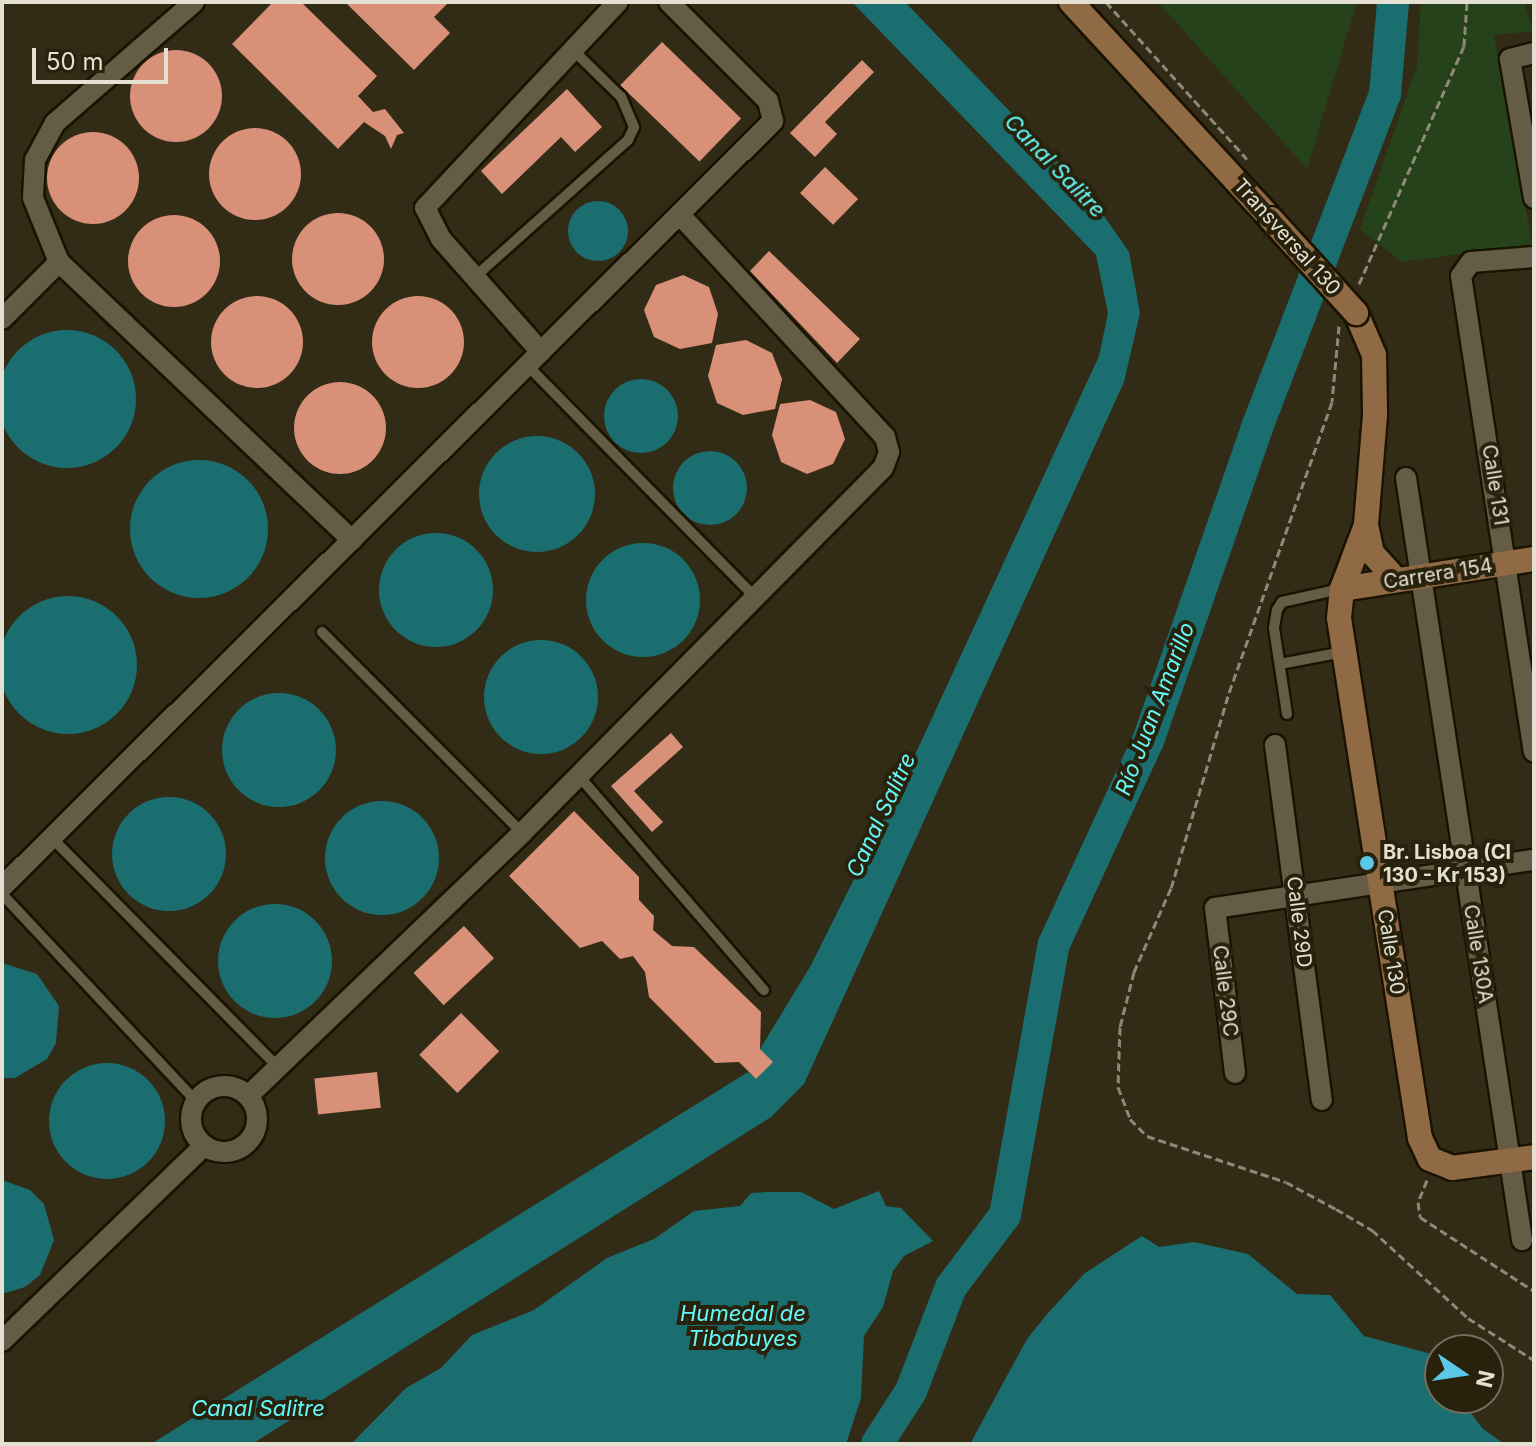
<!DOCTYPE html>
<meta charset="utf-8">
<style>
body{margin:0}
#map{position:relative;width:1536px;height:1446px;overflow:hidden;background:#322b15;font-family:Inter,sans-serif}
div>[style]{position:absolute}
.green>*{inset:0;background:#26421a}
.water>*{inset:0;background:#1b6e6f}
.round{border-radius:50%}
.river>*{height:32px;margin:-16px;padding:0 16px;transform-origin:16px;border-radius:16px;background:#1b6e6f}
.building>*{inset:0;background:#d89079;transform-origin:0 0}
.path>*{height:3px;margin-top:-1.5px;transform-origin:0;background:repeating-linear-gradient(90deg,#8e8977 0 8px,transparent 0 12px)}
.roads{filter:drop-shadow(2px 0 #1a1301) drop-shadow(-2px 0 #1a1301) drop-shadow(0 2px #1a1301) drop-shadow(0 -2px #1a1301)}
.lane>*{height:10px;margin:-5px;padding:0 5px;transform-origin:5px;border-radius:5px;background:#645c45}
.street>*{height:20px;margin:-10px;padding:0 10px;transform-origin:10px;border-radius:10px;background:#645c45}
.street>.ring{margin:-10px;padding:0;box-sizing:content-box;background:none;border:20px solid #645c45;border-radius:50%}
.secondary>*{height:24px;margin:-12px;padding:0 12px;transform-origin:12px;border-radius:12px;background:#906a44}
.bridges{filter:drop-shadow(2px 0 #1a1301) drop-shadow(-2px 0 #1a1301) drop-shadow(0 2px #1a1301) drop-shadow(0 -2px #1a1301)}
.secondary-bridge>*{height:24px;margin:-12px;padding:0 12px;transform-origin:12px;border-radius:12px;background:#906a44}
.dots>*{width:22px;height:22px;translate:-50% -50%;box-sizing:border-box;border:4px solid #28210b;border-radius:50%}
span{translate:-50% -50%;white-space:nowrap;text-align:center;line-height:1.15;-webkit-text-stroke:8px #28210b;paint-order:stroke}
.street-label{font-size:20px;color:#e4e0d2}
.poi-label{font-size:20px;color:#e4e0d2;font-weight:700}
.left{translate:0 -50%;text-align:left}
.water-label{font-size:22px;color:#65f8fa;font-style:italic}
.frame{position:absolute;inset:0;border:4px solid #e4e0d2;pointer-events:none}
.north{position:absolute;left:1424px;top:1334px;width:80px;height:80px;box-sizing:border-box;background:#28210b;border:2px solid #736d5b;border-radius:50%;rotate:103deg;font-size:22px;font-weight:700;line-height:32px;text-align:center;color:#e4e0d2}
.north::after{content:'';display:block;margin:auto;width:28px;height:36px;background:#5bc8e7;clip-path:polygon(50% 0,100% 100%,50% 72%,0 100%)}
.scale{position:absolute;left:32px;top:48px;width:136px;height:36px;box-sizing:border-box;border:4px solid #e4e0d2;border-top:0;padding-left:10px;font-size:24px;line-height:28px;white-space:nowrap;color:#e4e0d2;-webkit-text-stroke:6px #28210b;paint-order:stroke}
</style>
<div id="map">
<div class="green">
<div style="clip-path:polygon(1158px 2px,1357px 2px,1307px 169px)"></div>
<div style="clip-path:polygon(1421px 2px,1524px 2px,1533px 31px,1494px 35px,1532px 244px,1402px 262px,1360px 229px,1417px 66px)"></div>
</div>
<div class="water">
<div style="clip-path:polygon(852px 2px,905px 2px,1088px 193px,1129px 252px,1140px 313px,1124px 382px,804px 1084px,771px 1117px,252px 1444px,151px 1444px,748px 1072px,756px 1079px,772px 1062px,760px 1049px,810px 967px,902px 783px,1099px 356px,1108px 313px,1096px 255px)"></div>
<div class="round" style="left:568px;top:201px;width:60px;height:60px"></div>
<div class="round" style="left:-2px;top:330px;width:138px;height:138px"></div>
<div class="round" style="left:604px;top:379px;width:74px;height:74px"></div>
<div class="round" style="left:479px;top:436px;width:116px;height:116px"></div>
<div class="round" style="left:673px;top:451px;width:74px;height:74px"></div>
<div class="round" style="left:130px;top:460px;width:138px;height:138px"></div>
<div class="round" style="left:379px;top:533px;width:114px;height:114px"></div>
<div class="round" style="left:586px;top:543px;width:114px;height:114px"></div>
<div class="round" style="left:-1px;top:596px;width:138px;height:138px"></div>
<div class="round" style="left:484px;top:640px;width:114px;height:114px"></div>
<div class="round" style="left:222px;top:693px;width:114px;height:114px"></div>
<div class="round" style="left:112px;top:797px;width:114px;height:114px"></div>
<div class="round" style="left:325px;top:801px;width:114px;height:114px"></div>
<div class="round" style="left:218px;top:904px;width:114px;height:114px"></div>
<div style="clip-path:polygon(2px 963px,37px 974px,59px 1006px,56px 1043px,47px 1059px,15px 1078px,2px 1078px)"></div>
<div class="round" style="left:49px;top:1063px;width:116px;height:116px"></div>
<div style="clip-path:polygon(2px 1180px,30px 1190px,44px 1204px,54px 1240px,40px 1275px,25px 1287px,2px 1294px)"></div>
<div style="clip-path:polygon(879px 1191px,886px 1206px,901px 1208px,933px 1241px,904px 1256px,893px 1271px,883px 1307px,864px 1336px,861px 1398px,846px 1444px,351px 1444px,406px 1388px,441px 1368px,472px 1335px,534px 1310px,607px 1258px,654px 1239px,694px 1211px,740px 1206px,751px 1193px,767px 1192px,801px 1192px,834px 1209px)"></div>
<div style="clip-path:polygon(1142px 1236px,1159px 1247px,1194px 1242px,1248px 1254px,1297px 1294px,1330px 1295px,1364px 1336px,1439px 1356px,1440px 1398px,1460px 1398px,1482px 1428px,1504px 1444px,970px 1444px,1027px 1339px,1048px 1313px,1085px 1273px)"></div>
</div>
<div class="river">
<div style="left:877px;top:1444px;width:63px;rotate:-57.3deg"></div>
<div style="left:911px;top:1391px;width:111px;rotate:-69deg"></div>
<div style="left:951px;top:1287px;width:90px;rotate:-53.1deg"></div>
<div style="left:1005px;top:1215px;width:275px;rotate:-79.8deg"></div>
<div style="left:1054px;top:944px;width:224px;rotate:-65.2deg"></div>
<div style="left:1148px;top:741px;width:329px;rotate:-70.8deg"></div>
<div style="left:1256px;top:430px;width:360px;rotate:-69deg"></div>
<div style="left:1385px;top:94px;width:92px;rotate:-85deg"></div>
</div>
<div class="building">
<div style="clip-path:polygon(273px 2px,301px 2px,377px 76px,358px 96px,373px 112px,385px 109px,404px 133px,397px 135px,391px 149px,385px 136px,364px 122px,338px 149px,232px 44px)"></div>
<div style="clip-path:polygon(345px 2px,449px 2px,434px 17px,450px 33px,414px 70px)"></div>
<div style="left:662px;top:42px;width:110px;height:60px;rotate:44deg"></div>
<div class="round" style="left:130px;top:50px;width:92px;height:92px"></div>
<div style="clip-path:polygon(862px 60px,874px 72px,825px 122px,837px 134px,815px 157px,790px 133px)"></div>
<div style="clip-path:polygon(567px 89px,602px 127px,575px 152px,561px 137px,502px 194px,481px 171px)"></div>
<div class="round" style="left:209px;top:128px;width:92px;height:92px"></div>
<div class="round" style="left:47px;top:132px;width:92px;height:92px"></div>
<div style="left:825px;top:167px;width:46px;height:36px;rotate:44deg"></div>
<div class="round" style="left:292px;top:213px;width:92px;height:92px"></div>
<div class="round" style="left:128px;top:215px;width:92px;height:92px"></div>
<div style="clip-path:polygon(769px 251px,860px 339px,837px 363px,750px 271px)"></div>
<div style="clip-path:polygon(683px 275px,709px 287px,718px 314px,712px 343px,680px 349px,654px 337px,644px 310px,656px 285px)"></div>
<div class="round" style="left:211px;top:296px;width:92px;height:92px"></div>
<div class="round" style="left:372px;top:296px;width:92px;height:92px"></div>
<div style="clip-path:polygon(746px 340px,772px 353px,782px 379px,775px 409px,743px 415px,717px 403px,708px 376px,716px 345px)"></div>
<div class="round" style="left:294px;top:382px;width:92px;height:92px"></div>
<div style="clip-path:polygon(810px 400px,836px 412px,845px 439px,833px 464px,807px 474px,781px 462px,772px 435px,780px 404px)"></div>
<div style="clip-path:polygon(671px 733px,683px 747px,634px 791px,663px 822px,652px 832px,611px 786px)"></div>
<div style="clip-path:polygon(574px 811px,639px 877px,639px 900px,654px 916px,653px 930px,672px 946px,694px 947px,761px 1012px,760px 1049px,773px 1062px,756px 1079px,739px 1062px,715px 1063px,649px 997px,645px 972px,633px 956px,620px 959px,602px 941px,580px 948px,509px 876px)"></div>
<div style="left:464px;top:926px;width:44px;height:69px;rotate:47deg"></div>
<div style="left:461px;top:1013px;width:54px;height:59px;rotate:45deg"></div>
<div style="left:377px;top:1072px;width:36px;height:63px;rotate:84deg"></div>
</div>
<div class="path">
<div style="left:1106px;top:2px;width:211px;rotate:48.1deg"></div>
<div style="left:1359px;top:284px;width:260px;rotate:-66.2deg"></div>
<div style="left:1464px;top:46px;width:44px;rotate:-86.1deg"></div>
<div style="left:1339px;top:326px;width:76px;rotate:95.3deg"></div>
<div style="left:1332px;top:402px;width:312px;rotate:109.5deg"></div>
<div style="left:1228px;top:696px;width:200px;rotate:106.5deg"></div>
<div style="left:1171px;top:888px;width:92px;rotate:113.8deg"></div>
<div style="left:1134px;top:972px;width:57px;rotate:104.3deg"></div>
<div style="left:1120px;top:1027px;width:60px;rotate:91.9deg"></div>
<div style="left:1118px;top:1087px;width:34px;rotate:69deg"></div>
<div style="left:1130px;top:1119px;width:24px;rotate:45deg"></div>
<div style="left:1147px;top:1136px;width:146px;rotate:18.3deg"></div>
<div style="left:1286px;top:1182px;width:57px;rotate:28.4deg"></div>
<div style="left:1336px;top:1209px;width:42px;rotate:30.3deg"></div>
<div style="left:1372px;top:1230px;width:130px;rotate:42.5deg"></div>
<div style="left:1468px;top:1318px;width:78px;rotate:32.5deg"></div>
<div style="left:1427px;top:1180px;width:24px;rotate:112deg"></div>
<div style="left:1418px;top:1202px;width:15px;rotate:82deg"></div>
<div style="left:1420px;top:1217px;width:136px;rotate:33deg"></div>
</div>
<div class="roads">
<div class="lane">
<div style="left:477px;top:275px;width:203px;rotate:-41.8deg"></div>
<div style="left:628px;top:140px;width:14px;rotate:-65deg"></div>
<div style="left:634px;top:127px;width:33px;rotate:-113deg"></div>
<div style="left:621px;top:97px;width:67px;rotate:-135.6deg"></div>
<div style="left:528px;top:366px;width:324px;rotate:45.5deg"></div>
<div style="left:322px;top:632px;width:284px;rotate:45.1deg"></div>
<div style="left:1280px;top:664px;width:64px;rotate:-10.8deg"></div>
<div style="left:1287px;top:714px;width:87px;rotate:-98.6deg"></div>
<div style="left:1274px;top:628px;width:18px;rotate:-81deg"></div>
<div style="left:1277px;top:610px;width:9px;rotate:-58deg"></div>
<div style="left:1282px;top:602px;width:59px;rotate:-12.6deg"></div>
<div style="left:579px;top:776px;width:283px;rotate:49.2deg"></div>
<div style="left:52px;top:838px;width:322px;rotate:45.4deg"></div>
<div style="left:2px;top:894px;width:284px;rotate:46.9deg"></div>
</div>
<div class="street">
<div style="left:1534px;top:53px;width:25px;rotate:166deg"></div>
<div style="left:1510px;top:59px;width:141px;rotate:80.2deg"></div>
<div style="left:1534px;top:257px;width:63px;rotate:175.5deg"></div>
<div style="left:1471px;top:262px;width:17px;rotate:126deg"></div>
<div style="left:1461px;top:276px;width:481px;rotate:81.3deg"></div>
<div style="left:59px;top:262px;width:69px;rotate:-112.1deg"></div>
<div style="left:33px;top:198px;width:38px;rotate:-87deg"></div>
<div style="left:35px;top:160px;width:42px;rotate:-61.6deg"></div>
<div style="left:55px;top:123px;width:184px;rotate:-41deg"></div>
<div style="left:2px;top:319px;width:81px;rotate:-45deg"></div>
<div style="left:59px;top:262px;width:404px;rotate:43.5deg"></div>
<div style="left:541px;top:352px;width:151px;rotate:-131.5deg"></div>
<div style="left:441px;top:239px;width:35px;rotate:-117deg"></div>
<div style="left:425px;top:208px;width:282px;rotate:-46.9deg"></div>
<div style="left:1406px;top:478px;width:771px;rotate:81.34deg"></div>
<div style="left:1275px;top:745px;width:358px;rotate:82.5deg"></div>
<div style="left:2px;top:887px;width:1087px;rotate:-44.81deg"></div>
<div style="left:773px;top:121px;width:21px;rotate:-104deg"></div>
<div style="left:768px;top:101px;width:140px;rotate:-135deg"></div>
<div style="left:1235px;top:1073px;width:166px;rotate:-96.9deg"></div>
<div style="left:1215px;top:908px;width:323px;rotate:-8.6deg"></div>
<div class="ring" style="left:191px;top:1086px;width:46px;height:46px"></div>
<div style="left:248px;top:1096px;width:380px;rotate:-43.8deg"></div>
<div style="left:522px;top:833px;width:513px;rotate:-45.32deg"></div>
<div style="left:883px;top:468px;width:17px;rotate:-69deg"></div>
<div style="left:889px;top:452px;width:16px;rotate:-105deg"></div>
<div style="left:885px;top:437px;width:302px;rotate:-132.7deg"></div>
<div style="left:2px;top:1341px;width:281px;rotate:-44deg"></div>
</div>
<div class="secondary">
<div style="left:1071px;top:2px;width:295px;rotate:47.3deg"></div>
<div style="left:1356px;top:313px;width:46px;rotate:66.8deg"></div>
<div style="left:1374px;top:355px;width:60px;rotate:89deg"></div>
<div style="left:1375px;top:415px;width:110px;rotate:94.7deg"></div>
<div style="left:1366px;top:525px;width:68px;rotate:110.6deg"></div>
<div style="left:1342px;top:589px;width:29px;rotate:96deg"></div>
<div style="left:1339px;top:618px;width:526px;rotate:81.15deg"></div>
<div style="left:1420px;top:1138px;width:23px;rotate:65deg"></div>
<div style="left:1430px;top:1159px;width:24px;rotate:22deg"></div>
<div style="left:1452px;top:1168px;width:83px;rotate:-7.6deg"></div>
<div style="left:1366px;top:525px;width:29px;rotate:78deg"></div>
<div style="left:1372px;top:553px;width:36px;rotate:48deg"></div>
<div style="left:1342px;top:589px;width:194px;rotate:-8.9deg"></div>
</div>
</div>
<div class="bridges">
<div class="secondary-bridge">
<div style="left:1271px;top:219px;width:127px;rotate:47.9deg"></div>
</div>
</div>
<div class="dots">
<div style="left:1367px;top:863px;background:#5bc8e7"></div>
</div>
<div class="street-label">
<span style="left:1287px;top:237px;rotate:48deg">Transversal 130</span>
<span style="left:1495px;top:485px;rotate:81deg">Calle 131</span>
<span style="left:1438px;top:574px;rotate:-9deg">Carrera 154</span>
<span style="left:1299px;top:922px;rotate:83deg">Calle 29D</span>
<span style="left:1391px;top:952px;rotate:81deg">Calle 130</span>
<span style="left:1478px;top:954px;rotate:81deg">Calle 130A</span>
<span style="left:1225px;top:991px;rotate:83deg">Calle 29C</span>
</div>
<div class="poi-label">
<span class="left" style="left:1383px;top:864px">Br. Lisboa (Cl<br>130 - Kr 153)</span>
</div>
<div class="water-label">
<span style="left:1055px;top:166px;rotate:46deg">Canal Salitre</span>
<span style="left:1155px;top:709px;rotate:-69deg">Río Juan Amarillo</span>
<span style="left:881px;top:815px;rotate:-65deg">Canal Salitre</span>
<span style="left:743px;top:1326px">Humedal de<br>Tibabuyes</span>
<span style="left:258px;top:1409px">Canal Salitre</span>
</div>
<div class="frame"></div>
<div class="north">N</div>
<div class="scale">50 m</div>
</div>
